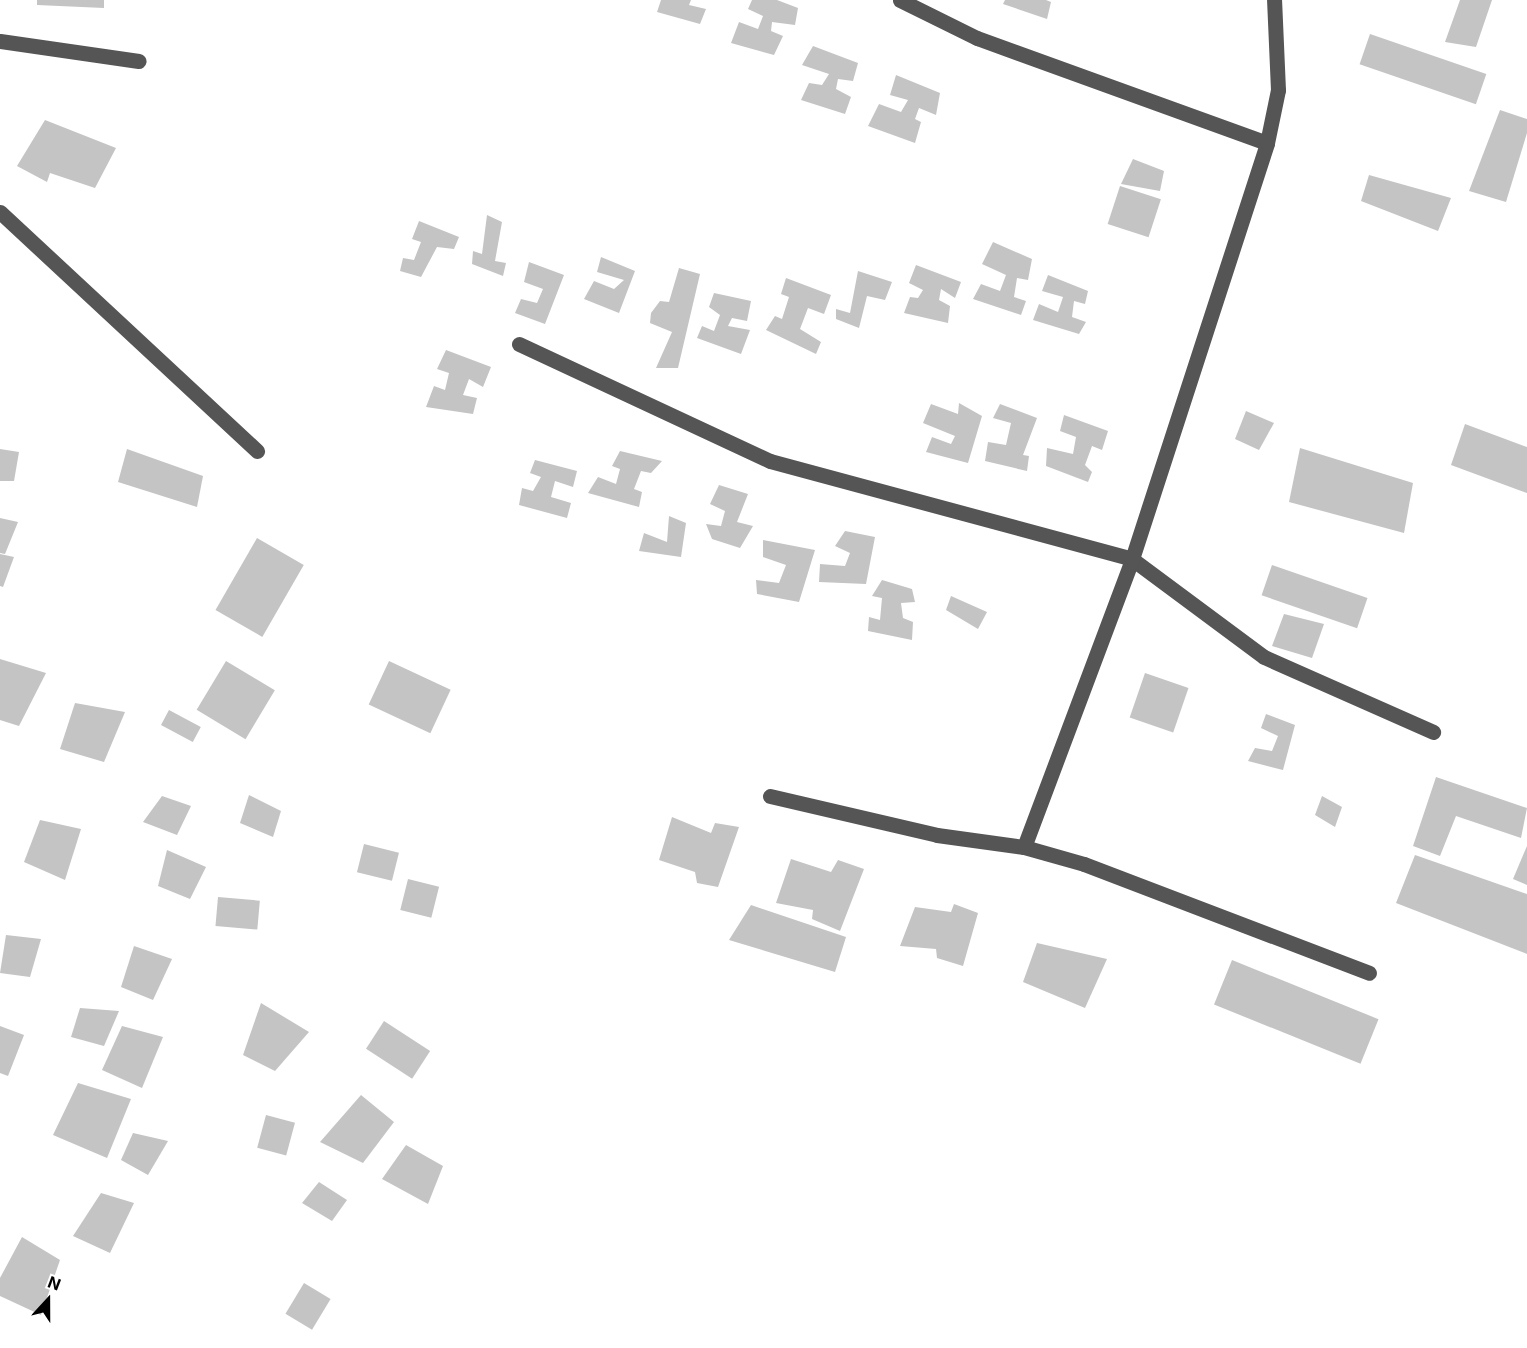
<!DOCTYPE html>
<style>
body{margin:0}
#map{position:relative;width:1527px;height:1348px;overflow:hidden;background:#fff;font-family:Inter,sans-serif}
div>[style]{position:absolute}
.building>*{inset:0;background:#c4c4c4;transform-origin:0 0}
.minor>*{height:15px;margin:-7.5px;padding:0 7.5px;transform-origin:7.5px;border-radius:7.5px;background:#555}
span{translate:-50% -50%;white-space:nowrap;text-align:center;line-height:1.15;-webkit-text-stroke:4.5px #fff;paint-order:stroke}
.north{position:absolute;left:18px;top:1270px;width:60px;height:60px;-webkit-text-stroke:4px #fff;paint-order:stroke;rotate:21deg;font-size:16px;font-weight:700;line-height:24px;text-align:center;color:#000}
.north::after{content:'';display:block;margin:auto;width:21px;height:27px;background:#000;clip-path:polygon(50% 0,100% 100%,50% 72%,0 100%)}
</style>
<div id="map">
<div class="building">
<div style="clip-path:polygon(37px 0,104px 0,104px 8px,37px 5px)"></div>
<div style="clip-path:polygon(661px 0,691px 0,689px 5px,706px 9px,700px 24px,657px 12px)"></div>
<div style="clip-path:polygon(752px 0,777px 0,798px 8px,795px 25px,772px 22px,771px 31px,783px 36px,774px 55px,731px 43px,739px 22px,758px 29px,763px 16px,748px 9px)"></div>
<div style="clip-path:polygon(1005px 0,1046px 0,1051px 2px,1047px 19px,1003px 4px)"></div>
<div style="clip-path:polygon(1460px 0,1492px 0,1476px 47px,1445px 42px)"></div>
<div style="left:1370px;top:34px;width:123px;height:32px;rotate:19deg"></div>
<div style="clip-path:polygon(813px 46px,858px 63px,853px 81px,838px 79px,836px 89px,851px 97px,845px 114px,801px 100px,809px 83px,822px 85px,829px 74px,802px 65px)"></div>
<div style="clip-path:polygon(896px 75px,940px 93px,936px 115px,919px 108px,915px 119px,921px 122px,915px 143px,868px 126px,879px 104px,901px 112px,908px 100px,890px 95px)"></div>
<div style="clip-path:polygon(1500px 110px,1527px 119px,1527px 133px,1506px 202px,1469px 191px)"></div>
<div style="clip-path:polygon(45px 120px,116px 148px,95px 188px,50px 173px,47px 182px,17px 166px)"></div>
<div style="clip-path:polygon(1133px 159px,1164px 171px,1160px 191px,1121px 184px)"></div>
<div style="clip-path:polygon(1369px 175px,1451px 198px,1438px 231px,1361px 201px)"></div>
<div style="left:1120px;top:186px;width:43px;height:40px;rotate:18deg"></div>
<div style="clip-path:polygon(487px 215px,502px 222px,495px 261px,506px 263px,503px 276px,472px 264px,473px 251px,482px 254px)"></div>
<div style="clip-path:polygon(419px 221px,459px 237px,454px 249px,437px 247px,421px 277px,400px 271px,403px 258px,414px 260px,421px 242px,412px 239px)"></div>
<div style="clip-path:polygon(993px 242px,1032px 259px,1028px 280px,1017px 278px,1014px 297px,1026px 301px,1021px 315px,973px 299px,981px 284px,1000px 291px,1006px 275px,982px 264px)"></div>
<div style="clip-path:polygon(601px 257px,635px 271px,619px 313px,584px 299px,594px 281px,614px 289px,624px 280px,597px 272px)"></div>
<div style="clip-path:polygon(529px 262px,564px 275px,545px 324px,515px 313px,521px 299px,537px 303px,543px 289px,524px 282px)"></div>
<div style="clip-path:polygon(916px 265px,961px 282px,955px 298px,941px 289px,939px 300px,950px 306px,948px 323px,904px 313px,910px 297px,918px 298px,923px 290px,909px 283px)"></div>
<div style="clip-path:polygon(679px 268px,700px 274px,678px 368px,656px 368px,672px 332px,650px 323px,651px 313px,660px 301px,669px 302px)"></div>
<div style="clip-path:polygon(858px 271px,892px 282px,885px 300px,867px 296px,859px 328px,836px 319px,836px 309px,850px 313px)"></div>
<div style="clip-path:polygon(1048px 275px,1088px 291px,1085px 304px,1074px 301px,1072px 317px,1086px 322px,1079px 334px,1033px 320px,1039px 304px,1058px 312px,1063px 297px,1042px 291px)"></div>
<div style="clip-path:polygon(786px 278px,831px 295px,824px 314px,808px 308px,800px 329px,821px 342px,816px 354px,766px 330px,775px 316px,782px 319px,789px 297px,781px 294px)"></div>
<div style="clip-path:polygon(714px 293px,751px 301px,747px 321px,732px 318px,728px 326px,750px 330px,741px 354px,697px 338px,702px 326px,714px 331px,720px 315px,709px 307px)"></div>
<div style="clip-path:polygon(446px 350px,491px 367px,483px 387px,469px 379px,463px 395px,477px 398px,473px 414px,426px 407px,434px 386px,445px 390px,449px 373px,437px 369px)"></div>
<div style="clip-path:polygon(959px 403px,982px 416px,968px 463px,926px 452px,932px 437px,951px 444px,955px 436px,923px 423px,931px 404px,958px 414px)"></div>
<div style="clip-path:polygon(1000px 404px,1037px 418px,1023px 455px,1029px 456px,1027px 471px,985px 461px,988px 442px,1006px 445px,1011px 423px,993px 418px)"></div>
<div style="clip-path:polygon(1246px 411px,1274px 423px,1259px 450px,1235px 439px)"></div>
<div style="clip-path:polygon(1064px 415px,1108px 431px,1102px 450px,1092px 446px,1085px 465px,1092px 472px,1088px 482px,1046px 466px,1047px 448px,1073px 454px,1076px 437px,1060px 431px)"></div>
<div style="clip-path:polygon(1465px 424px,1527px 447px,1527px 493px,1451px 465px)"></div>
<div style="clip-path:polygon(1300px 448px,1413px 483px,1404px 533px,1289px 502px)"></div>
<div style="clip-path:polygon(0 449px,19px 452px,14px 481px,0 481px)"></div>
<div style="clip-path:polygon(127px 449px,203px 476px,197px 507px,118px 482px)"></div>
<div style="clip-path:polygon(620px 451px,662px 461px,651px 473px,641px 471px,634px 489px,642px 492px,639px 507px,588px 493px,598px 477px,616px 484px,620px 469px,612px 466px)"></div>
<div style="clip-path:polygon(535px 460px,577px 471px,573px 487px,555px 481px,551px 497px,571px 503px,567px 518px,519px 505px,522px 488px,533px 491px,541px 477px,530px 473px)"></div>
<div style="clip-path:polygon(719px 485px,748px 494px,737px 522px,753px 526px,740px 548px,712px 539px,706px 524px,721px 526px,725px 511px,710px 504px)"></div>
<div style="clip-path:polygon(669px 516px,686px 523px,681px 557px,639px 551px,644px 533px,667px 542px)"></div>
<div style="clip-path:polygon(0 518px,18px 522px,5px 554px,0 553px)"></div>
<div style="clip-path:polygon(845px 531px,875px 537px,866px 584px,819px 582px,820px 564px,845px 566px,850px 553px,835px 546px)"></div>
<div style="left:257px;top:538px;width:54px;height:83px;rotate:30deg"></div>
<div style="clip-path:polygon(763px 540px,815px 550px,799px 602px,757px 594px,756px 580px,779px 583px,786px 565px,763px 557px)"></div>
<div style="clip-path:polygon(0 554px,14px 557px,3px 587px,0 586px)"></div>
<div style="left:1272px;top:565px;width:101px;height:32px;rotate:19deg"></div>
<div style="clip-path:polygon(882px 580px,912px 589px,915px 602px,901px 603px,903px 618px,913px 622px,912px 640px,868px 631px,869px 617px,880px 620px,882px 598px,872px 596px)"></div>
<div style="clip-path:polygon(951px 596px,987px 612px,978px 629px,946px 610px)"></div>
<div style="clip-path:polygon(1284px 614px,1324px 624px,1312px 658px,1272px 646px)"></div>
<div style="clip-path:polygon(0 659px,46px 673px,19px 726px,0 720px)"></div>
<div style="left:226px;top:661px;width:57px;height:57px;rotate:31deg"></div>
<div style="left:389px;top:661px;width:68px;height:48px;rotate:25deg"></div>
<div style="left:1145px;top:673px;width:46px;height:47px;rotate:19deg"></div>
<div style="clip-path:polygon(75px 703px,125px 712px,104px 762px,60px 749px)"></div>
<div style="left:169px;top:710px;width:36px;height:17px;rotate:28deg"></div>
<div style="clip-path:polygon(1266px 714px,1295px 725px,1283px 770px,1248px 761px,1255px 748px,1272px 751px,1278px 736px,1261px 728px)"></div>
<div style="clip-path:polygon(1436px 777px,1527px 808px,1521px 838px,1456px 816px,1440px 856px,1413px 846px)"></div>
<div style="clip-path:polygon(249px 795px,281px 811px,273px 837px,240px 823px)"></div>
<div style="clip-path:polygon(162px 796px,191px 806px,177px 835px,143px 822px)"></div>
<div style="clip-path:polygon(1322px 796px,1342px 807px,1335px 827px,1315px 815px)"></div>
<div style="clip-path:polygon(672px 817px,711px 833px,715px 823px,739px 827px,718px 887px,697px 883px,695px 872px,659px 860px)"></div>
<div style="clip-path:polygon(40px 820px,81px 829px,65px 880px,24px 862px)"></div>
<div style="left:364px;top:844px;width:36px;height:29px;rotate:14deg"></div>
<div style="clip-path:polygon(1527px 846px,1527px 885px,1513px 879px)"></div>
<div style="clip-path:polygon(167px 850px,206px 867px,190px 899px,158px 886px)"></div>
<div style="clip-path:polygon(1415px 855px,1527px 894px,1527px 954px,1396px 903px)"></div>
<div style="clip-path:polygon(791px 859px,831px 872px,838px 860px,864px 869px,840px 931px,812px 919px,813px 910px,776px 903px)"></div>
<div style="left:408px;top:879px;width:32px;height:32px;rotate:14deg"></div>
<div style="left:218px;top:897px;width:42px;height:29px;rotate:5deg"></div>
<div style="clip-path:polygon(954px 904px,978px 913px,963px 966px,937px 958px,936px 949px,900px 946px,915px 907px,951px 912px)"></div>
<div style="clip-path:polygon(751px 905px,846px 937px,835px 972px,729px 940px)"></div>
<div style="clip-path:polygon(6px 935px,41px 939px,30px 977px,0 973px)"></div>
<div style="clip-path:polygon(1037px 943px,1107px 959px,1085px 1008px,1023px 982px)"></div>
<div style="clip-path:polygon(134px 946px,172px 959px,153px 1000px,121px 987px)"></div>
<div style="left:1232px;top:960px;width:158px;height:48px;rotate:22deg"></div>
<div style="clip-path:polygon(261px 1003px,309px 1032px,275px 1071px,243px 1055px)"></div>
<div style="clip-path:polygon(80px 1008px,119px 1011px,104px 1046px,71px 1037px)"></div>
<div style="left:384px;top:1021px;width:55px;height:33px;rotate:33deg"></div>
<div style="clip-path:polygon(0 1026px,24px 1035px,8px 1076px,0 1073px)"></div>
<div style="clip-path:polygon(122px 1026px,163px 1037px,142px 1088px,102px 1070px)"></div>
<div style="clip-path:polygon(78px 1083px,131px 1099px,107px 1158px,53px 1135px)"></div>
<div style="clip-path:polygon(361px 1095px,394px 1122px,363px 1163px,320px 1142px)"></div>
<div style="left:266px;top:1115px;width:30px;height:34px;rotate:15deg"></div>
<div style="clip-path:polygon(133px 1133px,168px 1141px,148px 1175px,121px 1160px)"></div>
<div style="clip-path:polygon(406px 1145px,443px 1166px,428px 1204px,382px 1179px)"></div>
<div style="clip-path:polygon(319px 1182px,347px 1200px,332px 1221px,302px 1203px)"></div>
<div style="clip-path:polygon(101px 1193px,134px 1203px,110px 1253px,73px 1236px)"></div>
<div style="clip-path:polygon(22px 1237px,60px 1260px,41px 1315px,0 1296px,0 1278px)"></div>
<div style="left:304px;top:1283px;width:31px;height:36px;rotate:31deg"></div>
</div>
<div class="minor">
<div style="left:900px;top:0;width:86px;rotate:26.3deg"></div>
<div style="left:977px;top:38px;width:308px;rotate:19.9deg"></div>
<div style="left:0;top:41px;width:140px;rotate:8.2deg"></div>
<div style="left:0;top:212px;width:351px;rotate:42.9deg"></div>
<div style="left:519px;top:344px;width:277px;rotate:25deg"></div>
<div style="left:770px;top:461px;width:375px;rotate:15.1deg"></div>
<div style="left:1132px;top:559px;width:164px;rotate:36.6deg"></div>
<div style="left:1264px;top:657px;width:185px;rotate:23.9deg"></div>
<div style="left:770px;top:796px;width:171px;rotate:13.1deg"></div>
<div style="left:937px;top:835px;width:88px;rotate:7.9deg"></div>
<div style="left:1024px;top:847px;width:62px;rotate:15.8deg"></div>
<div style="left:1084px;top:864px;width:305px;rotate:20.9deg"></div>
<div style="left:1024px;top:847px;width:308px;rotate:-69.4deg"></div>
<div style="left:1132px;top:559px;width:437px;rotate:-72deg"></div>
<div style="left:1267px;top:143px;width:54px;rotate:-78.3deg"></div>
<div style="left:1278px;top:90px;width:90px;rotate:-92.5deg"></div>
</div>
<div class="north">N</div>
</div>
